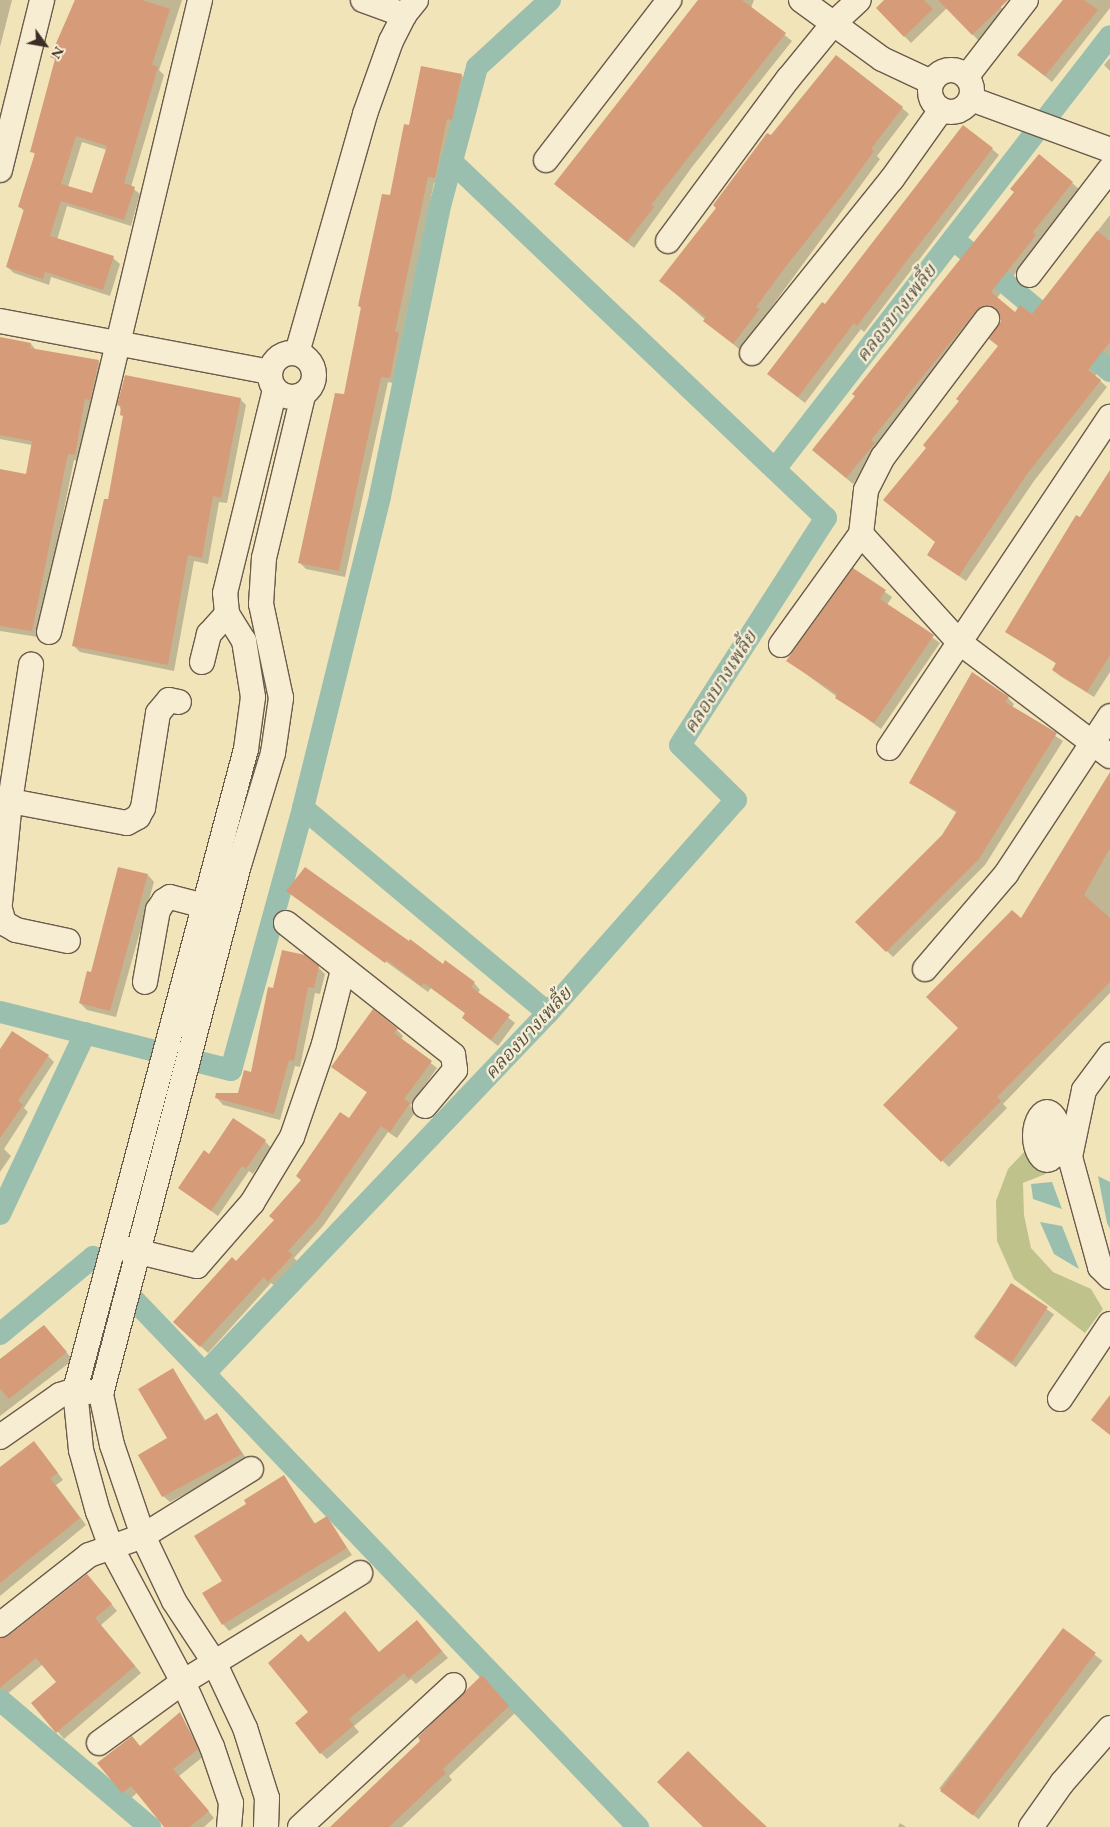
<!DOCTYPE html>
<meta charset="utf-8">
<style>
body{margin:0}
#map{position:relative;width:1110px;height:1827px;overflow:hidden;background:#f2e4b9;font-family:"EB Garamond","Noto Serif Thai",serif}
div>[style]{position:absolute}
.green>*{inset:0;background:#c0c28b}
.water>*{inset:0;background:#9bbfae}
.shadow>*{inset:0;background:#0003;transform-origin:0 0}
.canal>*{height:22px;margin:-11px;padding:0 11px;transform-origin:11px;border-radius:11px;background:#9bbfae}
.building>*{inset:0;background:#d69c79;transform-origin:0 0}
.roads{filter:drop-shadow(1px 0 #6b5b4c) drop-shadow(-1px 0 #6b5b4c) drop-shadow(0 1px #6b5b4c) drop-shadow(0 -1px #6b5b4c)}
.street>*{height:24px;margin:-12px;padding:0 12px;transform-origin:12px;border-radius:12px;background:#f7edd2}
.street>.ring{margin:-12px;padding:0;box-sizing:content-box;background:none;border:24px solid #f7edd2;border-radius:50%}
span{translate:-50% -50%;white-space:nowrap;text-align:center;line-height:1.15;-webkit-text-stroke:4.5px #f7edd2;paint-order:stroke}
.water-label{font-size:19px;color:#555249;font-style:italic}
.north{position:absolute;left:20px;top:20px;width:50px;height:50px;-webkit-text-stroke:4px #f7edd2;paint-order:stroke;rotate:122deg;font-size:14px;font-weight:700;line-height:20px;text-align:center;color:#3e2d27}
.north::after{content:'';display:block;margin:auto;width:18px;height:22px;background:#3e2d27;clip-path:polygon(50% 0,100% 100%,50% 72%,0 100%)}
</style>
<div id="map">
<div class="green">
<div style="clip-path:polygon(1025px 1151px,1048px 1173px,1023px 1183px,1024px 1215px,1031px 1248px,1053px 1272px,1091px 1289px,1103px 1309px,1085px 1333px,1014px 1279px,997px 1241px,996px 1201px,1008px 1169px)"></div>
</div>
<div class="water">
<div style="clip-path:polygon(1098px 1176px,1110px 1182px,1110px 1229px,1107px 1223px)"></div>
<div style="clip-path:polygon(1052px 1182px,1062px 1209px,1033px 1199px,1031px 1184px)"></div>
<div style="clip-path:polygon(1040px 1222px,1062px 1226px,1079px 1269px,1054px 1254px)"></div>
</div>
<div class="shadow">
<div style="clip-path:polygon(0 0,12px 0,0 47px)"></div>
<div style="clip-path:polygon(evenodd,75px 0,182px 0,159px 70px,164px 75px,131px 187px,140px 194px,131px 226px,67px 206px,57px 240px,113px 258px,120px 264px,110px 296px,51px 277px,49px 285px,14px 273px,7px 267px,25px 212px,20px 207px,36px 156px,32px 151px,56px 61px,52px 56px,75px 0,82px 142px,107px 150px,93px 195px,68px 187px,82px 142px)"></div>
<div style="clip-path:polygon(698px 0,754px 0,751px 8px,792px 41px,692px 167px,634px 248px,562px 190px)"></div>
<div style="clip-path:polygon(885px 0,996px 0,1006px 14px,979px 41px,947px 8px,911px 43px,877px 8px)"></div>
<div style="clip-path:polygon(1063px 0,1110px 0,1110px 8px,1052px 82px,1019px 55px)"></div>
<div style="clip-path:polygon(1110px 58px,1110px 71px,1104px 65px)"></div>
<div style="clip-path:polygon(461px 75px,468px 82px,459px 126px,453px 125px,442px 184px,434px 183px,402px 337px,405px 340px,396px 384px,388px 382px,345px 577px,306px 569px,299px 562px,345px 396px,362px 309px,359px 306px,391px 196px)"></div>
<div style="clip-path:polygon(902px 108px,909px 114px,877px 156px,880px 159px,740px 350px,661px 281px,771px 137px)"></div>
<div style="clip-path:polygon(992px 149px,999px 155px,864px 332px,861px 329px,805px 403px,775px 380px,826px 306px)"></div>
<div style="clip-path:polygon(1072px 183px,1079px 189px,997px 298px,1015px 313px,1032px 316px,1110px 215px,1110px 357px,1095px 376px,1107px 387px,1034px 481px,966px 581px,928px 555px,936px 542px,927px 448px,1000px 347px,1002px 321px,999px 314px,988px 313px,853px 484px,813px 450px)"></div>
<div style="clip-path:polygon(0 339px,31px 344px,36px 350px,98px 361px,105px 368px,81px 461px,74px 460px,38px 637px,0 631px,0 470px,27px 475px,32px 445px,0 439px)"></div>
<div style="clip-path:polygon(240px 399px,246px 405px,227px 503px,219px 502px,208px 564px,194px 561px,174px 671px,80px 652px,73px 645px,109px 501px,124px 418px,119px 405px)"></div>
<div style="clip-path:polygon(1110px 472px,1110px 672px,1094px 697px,1060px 676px,1053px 670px,1057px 664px,1007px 631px)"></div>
<div style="clip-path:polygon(854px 570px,892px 597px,887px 605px,940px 643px,881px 729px,788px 661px)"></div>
<div style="clip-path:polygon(1008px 698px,1014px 704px,1012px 708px,1063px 741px,985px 865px,893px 957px,857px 922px,943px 836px,957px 813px,911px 783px)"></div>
<div style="clip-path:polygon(1110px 791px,1110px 993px,1003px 1104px,1007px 1108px,949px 1167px,885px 1105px,960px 1028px,1022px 920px)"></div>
<div style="clip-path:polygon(148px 875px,154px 882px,116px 1017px,87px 1010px,80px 1003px,92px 973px)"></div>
<div style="clip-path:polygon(288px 891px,443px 965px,474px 983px,480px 990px,478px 993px,515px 1023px,498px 1046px,470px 1024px,463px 1018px,466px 1014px,431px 988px,428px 992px)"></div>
<div style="clip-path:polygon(318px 967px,325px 974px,320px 994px,315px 993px,300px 1067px,295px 1066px,280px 1120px,223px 1105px,217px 1098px,239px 1094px,252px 1073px,274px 989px)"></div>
<div style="clip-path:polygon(397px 1030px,403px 1036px,401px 1040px,437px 1068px,410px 1106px,416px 1111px,397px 1138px,388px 1132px,323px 1226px,294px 1258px,298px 1262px,276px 1287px,271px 1283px,208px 1353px,181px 1328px,275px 1220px,302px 1181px,297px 1176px,349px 1120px,368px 1093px,340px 1073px)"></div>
<div style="clip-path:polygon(0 1051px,48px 1056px,54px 1062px,24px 1108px,28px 1112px,4px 1149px,11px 1156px,0 1172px)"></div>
<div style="clip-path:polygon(265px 1141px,271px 1148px,253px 1174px,249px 1171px,218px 1216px,180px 1188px,209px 1156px)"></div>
<div style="left:1012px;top:1284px;width:52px;height:65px;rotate:36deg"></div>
<div style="clip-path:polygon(50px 1333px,73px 1360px,0 1416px,0 1361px)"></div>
<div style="clip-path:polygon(173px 1370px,206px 1421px,217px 1415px,248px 1461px,170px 1502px,163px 1496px)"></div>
<div style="clip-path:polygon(40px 1449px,63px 1480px,56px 1485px,86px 1525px,0 1596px,0 1468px)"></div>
<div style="clip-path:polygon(284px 1477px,316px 1525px,327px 1518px,352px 1555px,229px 1631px,223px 1624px,224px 1582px,248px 1504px)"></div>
<div style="clip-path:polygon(93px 1582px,117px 1611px,101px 1625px,141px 1673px,64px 1739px,33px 1703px,58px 1682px,43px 1664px,6px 1695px,0 1689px,0 1639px,9px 1637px)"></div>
<div style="clip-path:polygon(417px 1622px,448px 1658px,416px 1684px,411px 1679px,354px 1726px,359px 1732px,327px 1759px,321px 1753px,310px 1712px)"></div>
<div style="left:1063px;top:1630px;width:50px;height:201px;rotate:38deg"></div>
<div style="clip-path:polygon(489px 1684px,515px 1713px,449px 1776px,452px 1780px,402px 1827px,331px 1827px)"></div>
<div style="clip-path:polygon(180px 1714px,204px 1756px,179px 1776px,214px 1818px,204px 1827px,166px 1827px,138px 1792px,130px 1799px,99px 1763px,141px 1747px)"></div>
<div style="clip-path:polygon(900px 1823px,906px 1827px,898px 1827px)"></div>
</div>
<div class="canal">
<div style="left:953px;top:239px;width:205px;rotate:40.1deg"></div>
<div style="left:775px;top:469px;width:547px;rotate:-52.27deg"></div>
<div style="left:303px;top:808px;width:319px;rotate:39.9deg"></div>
<div style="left:0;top:1012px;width:238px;rotate:14.1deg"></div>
<div style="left:231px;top:1070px;width:272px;rotate:-74.6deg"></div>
<div style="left:303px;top:808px;width:321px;rotate:-76.1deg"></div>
<div style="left:380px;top:496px;width:292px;rotate:-78.3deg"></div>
<div style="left:439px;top:210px;width:148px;rotate:-75.1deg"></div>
<div style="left:477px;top:67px;width:99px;rotate:-42.5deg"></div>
<div style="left:0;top:1214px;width:200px;rotate:-64.8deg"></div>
<div style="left:0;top:1334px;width:121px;rotate:-39.6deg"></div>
<div style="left:93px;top:1257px;width:789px;rotate:46.28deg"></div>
<div style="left:205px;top:1373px;width:497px;rotate:-46.4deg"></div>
<div style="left:548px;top:1013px;width:284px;rotate:-48.6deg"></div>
<div style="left:736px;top:800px;width:78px;rotate:-135.5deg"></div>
<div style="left:680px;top:745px;width:270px;rotate:-57.3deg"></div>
<div style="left:826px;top:518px;width:518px;rotate:-136.41deg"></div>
<div style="left:0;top:1700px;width:197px;rotate:40.3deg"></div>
</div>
<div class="building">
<div style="clip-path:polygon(evenodd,75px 0,142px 0,170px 9px,152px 65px,158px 67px,124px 183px,135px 187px,124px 220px,61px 201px,50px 236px,114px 256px,103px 290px,45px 272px,43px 279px,6px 267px,24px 209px,18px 207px,35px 153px,30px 152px,55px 59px,50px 57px,75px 0,76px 136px,107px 146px,92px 193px,61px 184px,76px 136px)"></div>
<div style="clip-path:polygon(698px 0,742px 0,786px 33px,651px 205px,654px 207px,627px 242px,554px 184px)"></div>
<div style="clip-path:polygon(884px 0,924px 0,933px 9px,904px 37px,876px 8px)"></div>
<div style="clip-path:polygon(938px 0,1008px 0,972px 35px)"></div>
<div style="clip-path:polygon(1063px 0,1084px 0,1098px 10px,1045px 76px,1017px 55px)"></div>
<div style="clip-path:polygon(836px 55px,903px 107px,871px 149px,874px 151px,843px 194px,784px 269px,756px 307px,760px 309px,733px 344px,703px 321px,706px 317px,659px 281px,716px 208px,713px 205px,767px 133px,771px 135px)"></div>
<div style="clip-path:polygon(421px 66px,462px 74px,452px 120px,447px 119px,435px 178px,428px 177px,395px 332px,399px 332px,390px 378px,381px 377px,339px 571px,298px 563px,335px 393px,344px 394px,361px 307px,358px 306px,382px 194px,390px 195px,404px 124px,409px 125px)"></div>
<div style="clip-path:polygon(963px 125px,993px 148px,857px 326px,854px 323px,798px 397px,767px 374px,822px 302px,825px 304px)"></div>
<div style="clip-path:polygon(1039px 154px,1073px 182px,1033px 232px,1036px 235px,991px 292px,1015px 312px,1020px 305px,1032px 314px,1097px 231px,1110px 241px,1110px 342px,1088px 370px,1101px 380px,1027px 474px,959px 576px,927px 555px,935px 542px,883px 500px,926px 448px,923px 445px,959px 401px,956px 399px,998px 346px,989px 339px,1001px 321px,996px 308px,988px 305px,976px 311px,871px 440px,875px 443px,846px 478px,812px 450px,855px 396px,852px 394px,1014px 192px,1010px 189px)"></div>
<div style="clip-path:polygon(0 337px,31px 343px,30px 348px,99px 360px,90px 400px,85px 399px,75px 455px,68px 454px,32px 631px,0 626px,0 469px,26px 474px,32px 441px,0 435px)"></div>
<div style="clip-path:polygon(125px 375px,241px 398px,221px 498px,213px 496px,202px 558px,188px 555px,168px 665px,72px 646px,104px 499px,108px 499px,123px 416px,120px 415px,121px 406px,117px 405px)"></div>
<div style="clip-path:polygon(1110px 470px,1110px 655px,1087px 692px,1052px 670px,1056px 663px,1005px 632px,1076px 515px,1080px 517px)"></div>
<div style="clip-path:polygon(853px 568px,886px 590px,880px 599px,934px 635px,874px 723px,835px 698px,837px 694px,786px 661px)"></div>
<div style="clip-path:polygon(972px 672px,1009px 697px,1005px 702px,1057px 733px,979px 859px,886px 952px,855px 922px,942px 835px,957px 811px,909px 783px)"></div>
<div style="clip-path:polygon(1110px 772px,1110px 848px,1084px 895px,1110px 918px,1110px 982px,997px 1097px,1001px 1101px,941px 1162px,883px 1105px,958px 1028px,926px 997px,1012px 910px,1021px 918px)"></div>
<div style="clip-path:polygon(118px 867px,148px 874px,110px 1011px,79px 1003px,87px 971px,91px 972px)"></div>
<div style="clip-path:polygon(305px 867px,409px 941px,410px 939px,443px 964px,445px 960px,475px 982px,471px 987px,510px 1015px,491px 1040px,462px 1018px,465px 1013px,424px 983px,421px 986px,387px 960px,385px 963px,286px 891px)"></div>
<div style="clip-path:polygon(282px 950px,305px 955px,319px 966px,314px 988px,308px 987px,294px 1061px,289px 1060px,274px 1114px,215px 1098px,216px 1093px,238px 1093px,244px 1070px,251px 1072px,268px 987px,273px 988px)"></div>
<div style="clip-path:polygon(373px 1009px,398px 1029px,394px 1033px,432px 1061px,404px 1099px,410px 1103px,390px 1132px,381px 1126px,317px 1219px,288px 1251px,293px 1255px,268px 1282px,264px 1277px,200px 1347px,173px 1322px,232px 1257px,236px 1261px,274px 1220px,269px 1216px,301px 1180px,296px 1176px,340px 1112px,349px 1118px,367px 1092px,331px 1067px)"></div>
<div style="clip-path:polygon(12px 1031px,49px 1055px,18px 1101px,23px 1105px,0 1138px,0 1049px)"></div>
<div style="clip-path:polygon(233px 1118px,266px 1140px,246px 1169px,242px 1166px,211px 1211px,178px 1188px,204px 1150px,209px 1154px)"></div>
<div style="left:1011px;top:1283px;width:44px;height:66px;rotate:33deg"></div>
<div style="clip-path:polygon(44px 1325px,67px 1352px,9px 1399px,0 1389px,0 1359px)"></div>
<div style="clip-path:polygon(173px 1368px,204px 1421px,217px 1413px,242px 1454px,162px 1497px,138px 1455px,167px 1438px,138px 1389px)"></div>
<div style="clip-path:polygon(1110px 1395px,1110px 1435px,1091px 1420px)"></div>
<div style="clip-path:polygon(34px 1441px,58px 1473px,50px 1478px,80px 1518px,0 1583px,0 1467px)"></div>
<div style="clip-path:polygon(284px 1475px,314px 1524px,327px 1516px,347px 1548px,222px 1625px,202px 1593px,222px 1581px,194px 1536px,246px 1504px,244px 1500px)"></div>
<div style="clip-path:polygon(87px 1574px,112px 1604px,95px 1618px,135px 1666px,56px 1733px,31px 1703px,56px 1682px,36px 1658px,0 1688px,0 1638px,8px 1636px)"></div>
<div style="clip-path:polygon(345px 1611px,379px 1652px,417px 1620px,442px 1651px,408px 1679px,404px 1673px,349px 1719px,354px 1725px,320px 1754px,295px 1723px,308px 1712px,268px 1663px,301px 1634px,308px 1642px)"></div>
<div style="left:1063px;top:1628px;width:41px;height:204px;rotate:37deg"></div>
<div style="clip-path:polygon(482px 1675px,509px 1706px,443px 1769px,446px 1773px,389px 1827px,330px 1827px,420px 1741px,418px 1737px)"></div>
<div style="clip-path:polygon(180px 1712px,198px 1749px,173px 1769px,209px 1811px,190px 1827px,164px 1827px,131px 1786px,122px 1793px,97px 1763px,132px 1736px,140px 1746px)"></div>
<div style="clip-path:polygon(688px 1751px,738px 1800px,767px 1827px,703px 1827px,657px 1782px)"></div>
</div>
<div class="roads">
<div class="street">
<div style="left:363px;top:0;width:44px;rotate:20.1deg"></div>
<div style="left:801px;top:0;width:100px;rotate:36.1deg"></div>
<div style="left:882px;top:59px;width:54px;rotate:25.1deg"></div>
<div class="ring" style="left:930px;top:70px;width:18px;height:18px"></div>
<div style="left:967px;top:76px;width:96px;rotate:-52.2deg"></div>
<div style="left:971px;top:99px;width:148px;rotate:20.1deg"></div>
<div style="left:546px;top:160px;width:202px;rotate:-52.4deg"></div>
<div style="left:0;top:170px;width:175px;rotate:-76.1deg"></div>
<div style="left:668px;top:241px;width:202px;rotate:-53.5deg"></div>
<div style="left:788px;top:79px;width:71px;rotate:-50.7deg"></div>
<div style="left:833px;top:24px;width:35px;rotate:-43deg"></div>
<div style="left:1029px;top:275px;width:133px;rotate:-52.6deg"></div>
<div style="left:0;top:321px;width:274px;rotate:10.7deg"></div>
<div class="ring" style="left:270px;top:353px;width:20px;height:20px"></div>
<div style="left:297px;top:353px;width:248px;rotate:-74.1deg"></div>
<div style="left:365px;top:114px;width:77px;rotate:-70.4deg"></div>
<div style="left:391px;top:41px;width:29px;rotate:-63deg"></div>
<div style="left:404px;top:15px;width:19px;rotate:-51deg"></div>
<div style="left:752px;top:353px;width:223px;rotate:-51.2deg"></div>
<div style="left:892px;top:179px;width:85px;rotate:-54.6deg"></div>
<div style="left:861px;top:534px;width:146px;rotate:47.8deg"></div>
<div style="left:959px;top:642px;width:189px;rotate:37.1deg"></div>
<div style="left:49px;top:632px;width:650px;rotate:-76.56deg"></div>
<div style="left:781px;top:645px;width:137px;rotate:-54.2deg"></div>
<div style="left:861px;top:534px;width:44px;rotate:-83.5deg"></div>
<div style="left:866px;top:490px;width:37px;rotate:-63deg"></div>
<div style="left:883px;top:457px;width:173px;rotate:-53deg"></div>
<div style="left:202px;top:662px;width:29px;rotate:-76deg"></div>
<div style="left:209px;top:634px;width:27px;rotate:-48deg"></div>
<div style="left:889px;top:748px;width:398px;rotate:-56.3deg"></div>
<div style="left:0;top:799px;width:129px;rotate:10.7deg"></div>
<div style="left:127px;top:823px;width:13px;rotate:-29deg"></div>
<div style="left:138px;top:817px;width:10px;rotate:-61deg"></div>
<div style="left:143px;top:808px;width:96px;rotate:-81deg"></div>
<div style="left:158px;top:713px;width:17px;rotate:-50deg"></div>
<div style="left:169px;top:700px;width:10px;rotate:11deg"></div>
<div style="left:0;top:903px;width:102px;rotate:-84.4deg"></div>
<div style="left:10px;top:801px;width:138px;rotate:-81.2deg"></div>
<div style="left:0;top:909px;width:15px;rotate:74deg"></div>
<div style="left:4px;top:923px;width:14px;rotate:30deg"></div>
<div style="left:16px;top:930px;width:53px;rotate:11.9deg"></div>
<div style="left:286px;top:923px;width:213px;rotate:38.3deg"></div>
<div style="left:453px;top:1055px;width:15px;rotate:82deg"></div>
<div style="left:455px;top:1070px;width:47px;rotate:129.8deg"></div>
<div style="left:925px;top:969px;width:125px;rotate:-49.5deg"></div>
<div style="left:1006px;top:874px;width:189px;rotate:-56.6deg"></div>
<div style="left:145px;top:982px;width:73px;rotate:-79.8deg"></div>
<div style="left:158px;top:910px;width:11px;rotate:-56deg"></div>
<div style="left:164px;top:901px;width:7px;rotate:-34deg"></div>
<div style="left:170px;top:897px;width:52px;rotate:14.6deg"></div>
<div class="ring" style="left:1035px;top:1112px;width:-2px;height:-2px"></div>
<div style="left:1051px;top:1133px;width:31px;rotate:52deg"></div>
<div style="left:1070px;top:1157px;width:114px;rotate:74.7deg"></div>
<div style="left:1100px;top:1267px;width:14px;rotate:45deg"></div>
<div style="left:1070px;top:1157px;width:68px;rotate:-78.2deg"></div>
<div style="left:1084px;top:1090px;width:44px;rotate:-53.4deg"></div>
<div style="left:123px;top:1248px;width:76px;rotate:13.7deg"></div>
<div style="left:197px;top:1266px;width:84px;rotate:-48.9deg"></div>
<div style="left:252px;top:1203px;width:77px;rotate:-58.8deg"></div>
<div style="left:292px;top:1137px;width:98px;rotate:-71deg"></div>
<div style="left:324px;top:1044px;width:76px;rotate:-75.6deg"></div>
<div style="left:1060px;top:1399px;width:90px;rotate:-56.3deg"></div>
<div style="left:0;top:1437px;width:73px;rotate:-35deg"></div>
<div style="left:60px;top:1395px;width:16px;rotate:-18deg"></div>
<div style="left:75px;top:1390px;width:14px;rotate:8deg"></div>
<div style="left:0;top:1625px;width:113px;rotate:-38.2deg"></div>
<div style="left:89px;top:1555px;width:57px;rotate:-19.4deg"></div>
<div style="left:143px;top:1536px;width:127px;rotate:-31.8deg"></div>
<div style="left:99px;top:1743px;width:104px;rotate:-36deg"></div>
<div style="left:183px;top:1682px;width:208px;rotate:-31.6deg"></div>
<div style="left:229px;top:1827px;width:24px;rotate:-85deg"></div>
<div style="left:231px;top:1803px;width:59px;rotate:-108.7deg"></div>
<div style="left:212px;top:1747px;width:71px;rotate:-114deg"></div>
<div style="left:183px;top:1682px;width:153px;rotate:-118.1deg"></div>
<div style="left:111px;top:1547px;width:37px;rotate:-110deg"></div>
<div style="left:98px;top:1512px;width:64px;rotate:-105.3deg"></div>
<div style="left:81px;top:1450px;width:60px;rotate:-95.7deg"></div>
<div style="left:75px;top:1390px;width:663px;rotate:-75.06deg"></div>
<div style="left:246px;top:749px;width:52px;rotate:-82.3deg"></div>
<div style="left:253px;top:697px;width:57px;rotate:-99.1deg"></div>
<div style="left:244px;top:641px;width:32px;rotate:-122deg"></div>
<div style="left:227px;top:614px;width:21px;rotate:-95deg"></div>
<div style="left:225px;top:593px;width:209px;rotate:-76.2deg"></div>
<div style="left:266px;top:1827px;width:29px;rotate:-88deg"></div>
<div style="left:267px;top:1798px;width:73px;rotate:-107.4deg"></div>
<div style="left:245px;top:1728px;width:73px;rotate:-115.2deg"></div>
<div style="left:214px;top:1662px;width:73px;rotate:-123.3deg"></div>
<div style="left:174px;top:1601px;width:72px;rotate:-115.5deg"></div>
<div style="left:143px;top:1536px;width:96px;rotate:-108.8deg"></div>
<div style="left:112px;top:1445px;width:52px;rotate:-102.2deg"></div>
<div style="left:101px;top:1394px;width:547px;rotate:-75.38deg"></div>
<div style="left:239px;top:865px;width:117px;rotate:-73.1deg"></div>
<div style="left:273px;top:753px;width:56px;rotate:-81.7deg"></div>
<div style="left:281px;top:698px;width:96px;rotate:-102deg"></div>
<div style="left:261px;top:604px;width:46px;rotate:-86.3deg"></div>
<div style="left:264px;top:558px;width:168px;rotate:-76.5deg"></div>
<div style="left:300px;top:1827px;width:209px;rotate:-42.7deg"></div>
<div style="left:1031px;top:1827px;width:54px;rotate:-54.8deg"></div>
<div style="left:1062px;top:1783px;width:73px;rotate:-48.9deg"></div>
</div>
</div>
<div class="water-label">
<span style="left:896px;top:313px;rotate:-52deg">คลองบางเพลี้ย</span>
<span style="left:720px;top:682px;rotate:-57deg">คลองบางเพลี้ย</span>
<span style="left:528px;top:1033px;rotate:-47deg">คลองบางเพลี้ย</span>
</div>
<div class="north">N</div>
</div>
